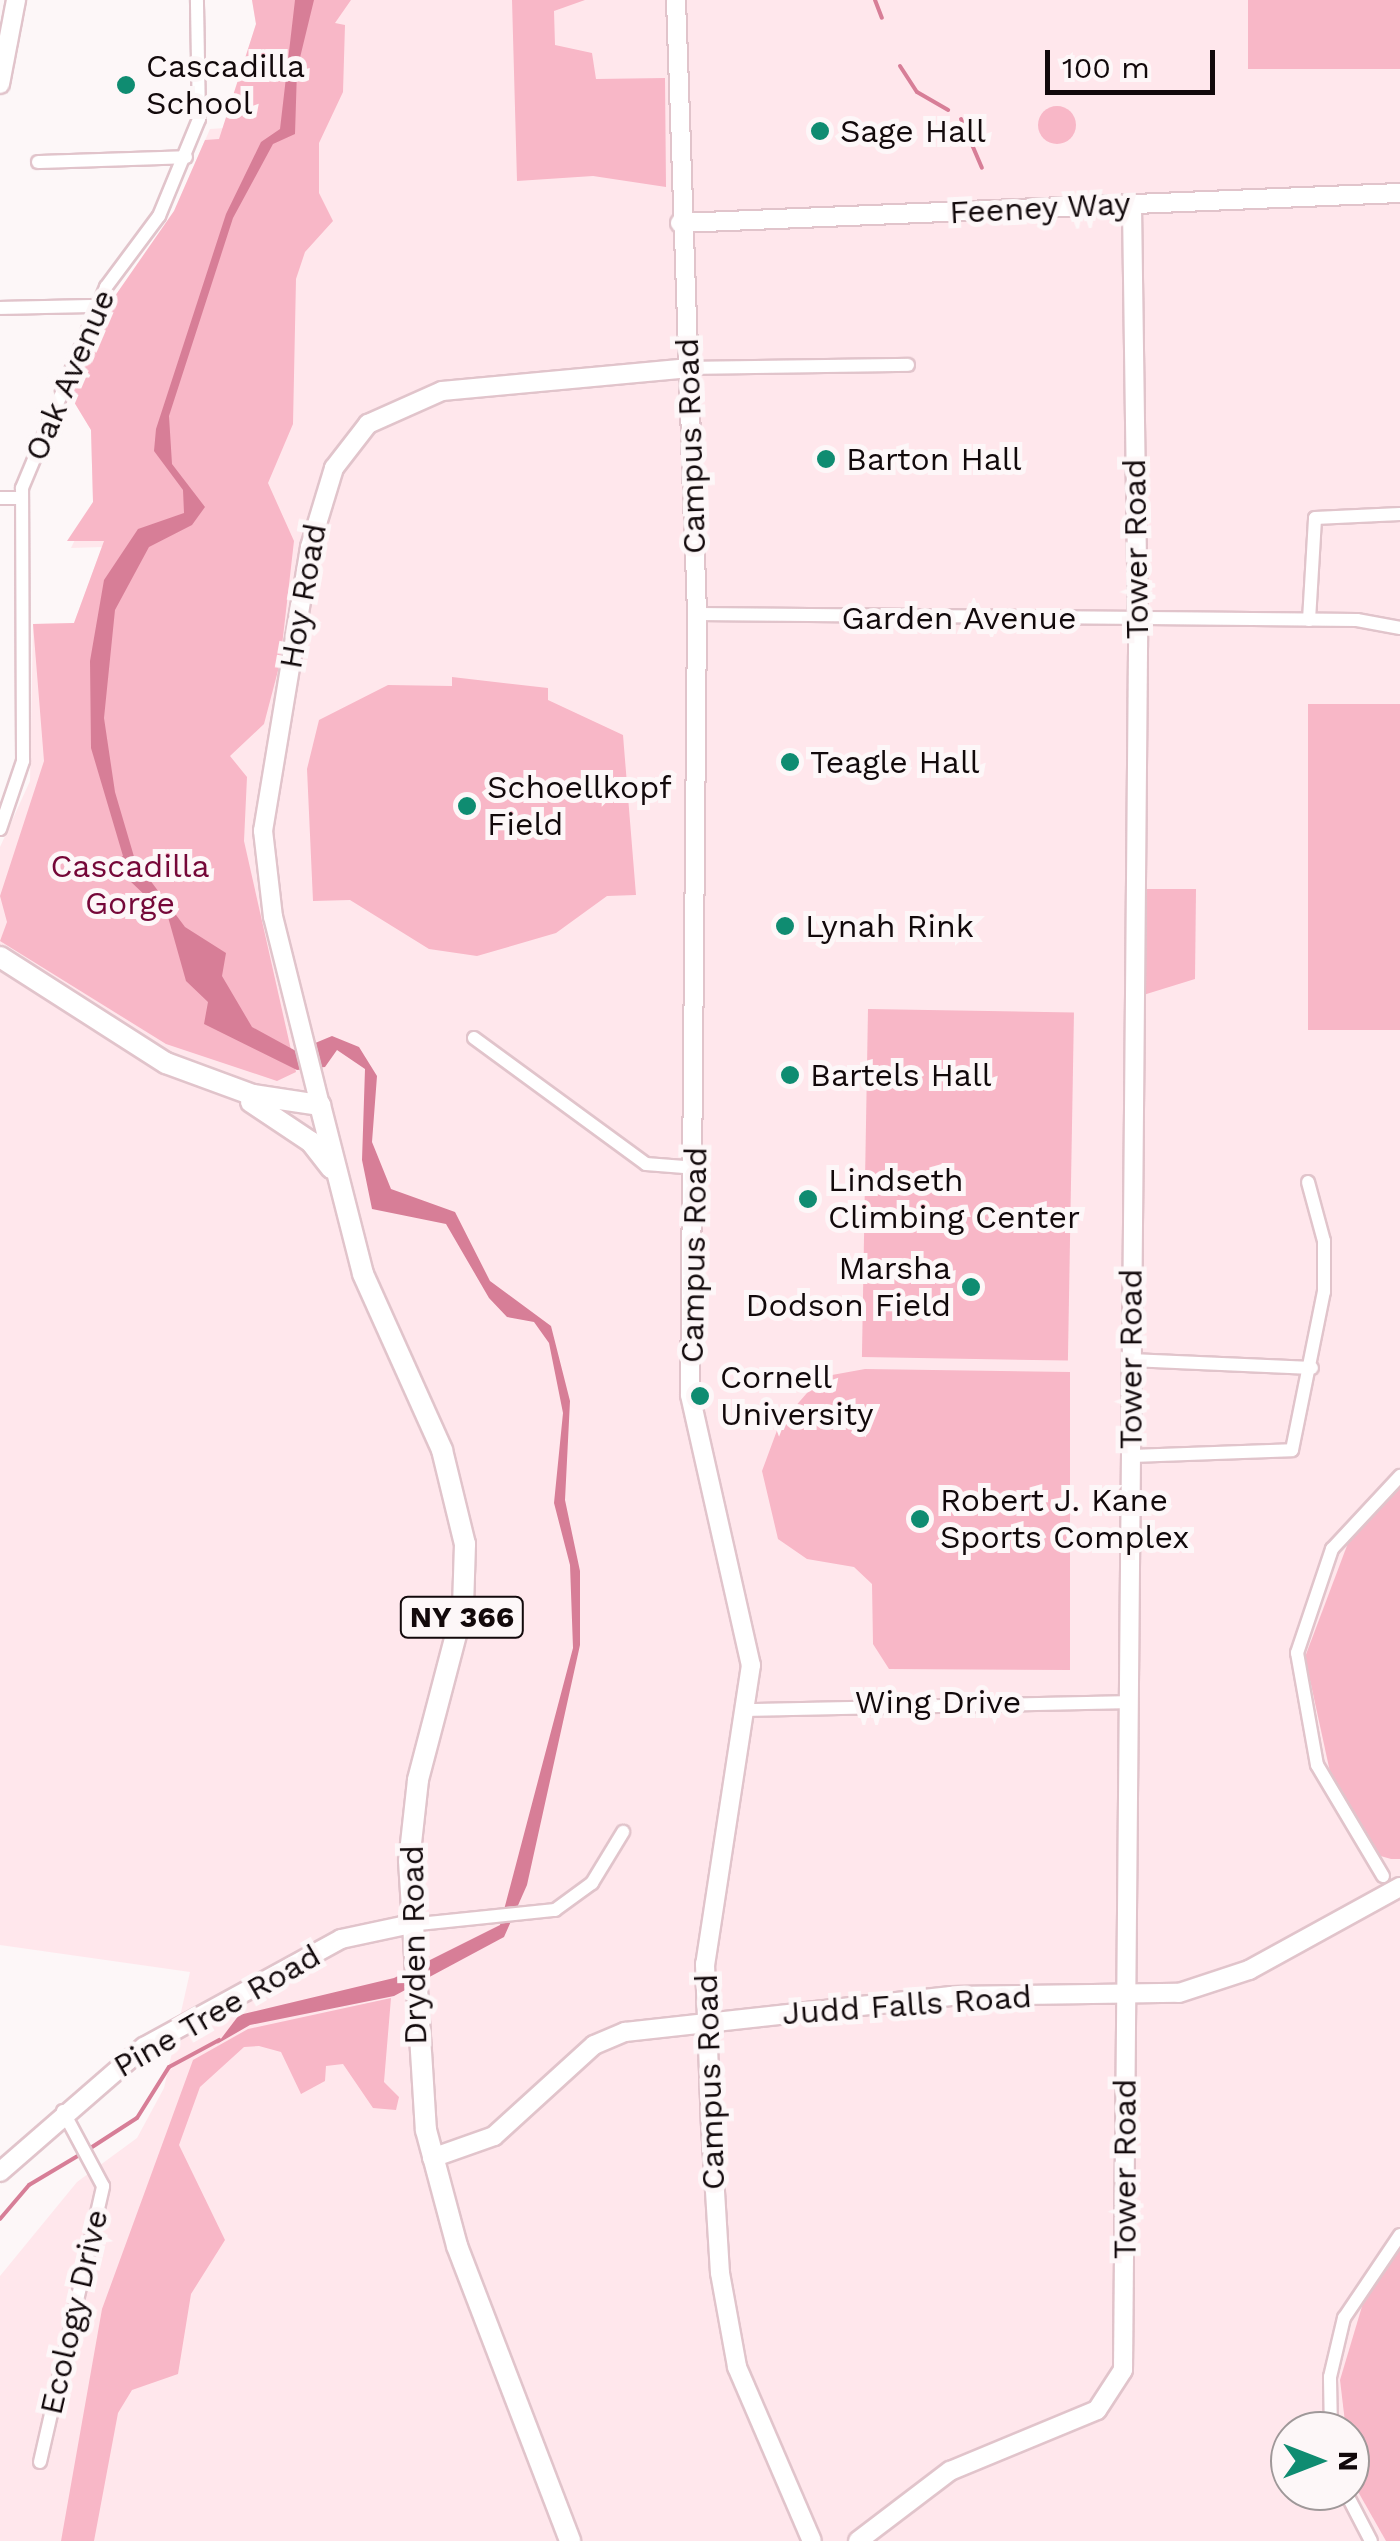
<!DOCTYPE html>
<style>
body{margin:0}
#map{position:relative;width:1400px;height:2541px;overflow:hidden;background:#fdf7f8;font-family:"Work Sans",sans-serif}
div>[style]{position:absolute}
.built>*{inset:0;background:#ffe7ec}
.green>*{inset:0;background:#f8b7c7;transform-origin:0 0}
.round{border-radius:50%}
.water>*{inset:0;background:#d77e97}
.stream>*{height:4px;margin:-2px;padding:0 2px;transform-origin:2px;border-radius:2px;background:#d77e97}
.roads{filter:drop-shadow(2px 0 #e1c4cb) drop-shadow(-2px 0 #e1c4cb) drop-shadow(0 2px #e1c4cb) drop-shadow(0 -2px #e1c4cb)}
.street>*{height:12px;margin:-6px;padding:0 6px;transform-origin:6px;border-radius:6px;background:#fff}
.secondary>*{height:18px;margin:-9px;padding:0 9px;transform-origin:9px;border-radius:9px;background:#fff}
.primary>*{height:20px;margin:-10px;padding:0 10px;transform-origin:10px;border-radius:10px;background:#fff}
.dots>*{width:28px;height:28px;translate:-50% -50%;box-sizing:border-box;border:5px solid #fdf7f8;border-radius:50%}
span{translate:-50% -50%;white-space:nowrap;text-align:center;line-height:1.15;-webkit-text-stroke:10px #fdf7f8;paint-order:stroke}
.shield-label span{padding:2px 8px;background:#fdf7f8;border:2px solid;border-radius:8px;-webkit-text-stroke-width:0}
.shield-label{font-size:30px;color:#12090b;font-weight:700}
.poi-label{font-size:32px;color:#12090b}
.left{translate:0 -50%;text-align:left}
.right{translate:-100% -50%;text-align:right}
.street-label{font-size:32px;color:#12090b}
.park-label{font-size:32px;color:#750738}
.north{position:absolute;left:1270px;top:2411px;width:100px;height:100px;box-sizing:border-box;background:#fdf7f8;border:2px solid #9f9899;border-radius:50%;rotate:90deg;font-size:28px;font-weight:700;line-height:40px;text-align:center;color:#12090b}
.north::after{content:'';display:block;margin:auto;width:35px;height:45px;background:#0f8c71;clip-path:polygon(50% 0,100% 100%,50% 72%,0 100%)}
.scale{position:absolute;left:1045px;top:50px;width:170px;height:45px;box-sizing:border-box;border:5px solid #12090b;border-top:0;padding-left:12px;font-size:30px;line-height:35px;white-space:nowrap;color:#12090b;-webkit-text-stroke:8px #fdf7f8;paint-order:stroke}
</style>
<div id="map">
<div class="built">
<div style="clip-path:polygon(evenodd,252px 0,1400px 0,1400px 2541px,0 2541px,0 2276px,77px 2182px,137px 2138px,164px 2088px,190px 1972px,0 1945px,0 847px,30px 781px,33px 624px,74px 623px,102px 547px,71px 548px,93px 502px,91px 430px,71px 397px,115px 296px,174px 211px,210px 129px,225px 128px,256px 24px,252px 0,1290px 2431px,1350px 2431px,1350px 2491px,1290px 2491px,1290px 2431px)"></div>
</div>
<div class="green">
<div style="clip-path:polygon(252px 0,351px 0,335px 23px,345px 25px,343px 92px,319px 143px,319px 193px,333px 221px,305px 252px,296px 279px,293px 424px,268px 483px,294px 541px,280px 663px,264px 724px,230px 756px,247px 777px,244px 841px,296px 1072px,277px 1081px,166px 1044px,0 941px,7px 922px,0 896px,44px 761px,33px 624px,74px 623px,104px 541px,67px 541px,93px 502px,91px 430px,71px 397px,115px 296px,174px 211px,205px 140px,219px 139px,256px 24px)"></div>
<div style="clip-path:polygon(512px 0,585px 0,554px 11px,555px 45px,592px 53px,596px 79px,665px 78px,666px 187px,593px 176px,517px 181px)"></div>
<div style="left:1248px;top:0;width:152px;height:69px"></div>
<div class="round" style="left:1038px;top:106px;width:38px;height:38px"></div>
<div style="clip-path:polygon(452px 677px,548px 688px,548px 700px,623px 735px,636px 895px,607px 896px,556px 933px,477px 956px,429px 949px,350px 900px,313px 901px,307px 769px,319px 720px,388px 685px,452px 686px)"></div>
<div style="left:1400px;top:704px;width:326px;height:92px;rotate:90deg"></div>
<div style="clip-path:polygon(1142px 889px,1196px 889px,1195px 979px,1140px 996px)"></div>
<div style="left:868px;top:1009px;width:206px;height:348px;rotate:1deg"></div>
<div style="clip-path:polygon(865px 1369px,1070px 1372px,1070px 1670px,889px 1669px,873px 1644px,872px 1584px,854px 1567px,807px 1559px,778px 1539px,762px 1471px,779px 1425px,821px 1377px)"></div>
<div style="clip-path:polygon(1400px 1484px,1400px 1859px,1391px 1859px,1377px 1855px,1332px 1781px,1305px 1657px,1351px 1535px)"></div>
<div style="clip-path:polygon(391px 1998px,384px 2082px,399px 2097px,396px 2110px,373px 2108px,343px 2064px,326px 2066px,325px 2081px,301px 2094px,281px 2052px,259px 2046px,244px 2047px,200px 2087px,179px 2145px,225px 2240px,191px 2294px,178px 2374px,132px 2390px,118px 2413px,94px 2541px,61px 2541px,102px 2309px,193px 2060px,248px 2029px)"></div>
<div style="clip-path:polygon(1400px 2249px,1400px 2541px,1386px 2541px,1352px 2481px,1340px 2380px,1363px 2303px)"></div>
</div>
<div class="water">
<div style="clip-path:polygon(295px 0,314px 0,297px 70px,295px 134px,273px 144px,233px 218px,169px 416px,172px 464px,205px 507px,192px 525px,149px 547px,115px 610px,104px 718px,115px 792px,135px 860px,185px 927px,226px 953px,222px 976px,252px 1027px,296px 1051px,332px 1036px,359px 1047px,377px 1076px,372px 1142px,391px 1189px,455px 1212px,490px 1281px,551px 1326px,570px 1401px,565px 1500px,580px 1571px,580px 1645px,527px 1885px,504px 1937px,394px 1996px,250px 2025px,217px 2044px,239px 2015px,394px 1978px,500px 1925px,573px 1648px,570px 1565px,554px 1503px,563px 1413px,549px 1343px,534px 1322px,507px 1317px,489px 1298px,446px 1224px,372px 1209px,362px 1160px,365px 1069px,337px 1050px,325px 1067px,297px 1070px,204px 1024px,208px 1002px,186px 981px,168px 917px,111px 863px,123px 856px,91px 748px,90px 661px,104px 580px,138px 529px,184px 513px,183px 490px,154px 451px,156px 429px,226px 214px,261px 142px,280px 129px)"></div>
</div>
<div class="stream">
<div style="left:875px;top:0;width:19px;rotate:69deg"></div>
<div style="left:900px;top:66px;width:31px;rotate:57deg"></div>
<div style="left:917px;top:92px;width:36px;rotate:30deg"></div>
<div style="left:961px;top:119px;width:53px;rotate:66.8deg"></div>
<div style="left:89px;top:2149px;width:57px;rotate:-32.9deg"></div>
<div style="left:137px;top:2118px;width:60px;rotate:-57.9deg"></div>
<div style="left:169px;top:2067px;width:57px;rotate:-28.4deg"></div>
<div style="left:0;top:2219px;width:45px;rotate:-49.5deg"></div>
<div style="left:29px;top:2185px;width:61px;rotate:-30.8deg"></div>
</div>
<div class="roads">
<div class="street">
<div style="left:38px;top:162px;width:148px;rotate:-1.9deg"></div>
<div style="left:0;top:308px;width:97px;rotate:-1.2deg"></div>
<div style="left:690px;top:368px;width:218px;rotate:-0.8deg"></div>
<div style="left:0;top:498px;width:21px"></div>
<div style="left:697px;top:614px;width:660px;rotate:0.52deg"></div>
<div style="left:1357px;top:620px;width:44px;rotate:10.5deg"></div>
<div style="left:1309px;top:620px;width:102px;rotate:-86.6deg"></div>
<div style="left:1315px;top:518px;width:85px;rotate:-2.7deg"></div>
<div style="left:0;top:829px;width:72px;rotate:-71.3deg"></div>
<div style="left:23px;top:761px;width:273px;rotate:-90.2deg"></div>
<div style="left:22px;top:488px;width:218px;rotate:-67.3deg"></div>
<div style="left:106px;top:287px;width:89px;rotate:-53.3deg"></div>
<div style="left:159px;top:216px;width:105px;rotate:-67.6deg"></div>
<div style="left:199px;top:119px;width:119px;rotate:-91deg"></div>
<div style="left:474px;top:1038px;width:213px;rotate:36.2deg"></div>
<div style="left:646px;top:1164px;width:51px;rotate:4.5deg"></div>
<div style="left:1131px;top:1360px;width:181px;rotate:2.5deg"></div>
<div style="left:1131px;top:1456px;width:161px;rotate:-2.1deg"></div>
<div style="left:1292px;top:1450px;width:161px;rotate:-78.6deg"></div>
<div style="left:1324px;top:1292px;width:51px;rotate:-90deg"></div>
<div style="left:1324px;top:1241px;width:61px;rotate:-105.2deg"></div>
<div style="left:749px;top:1710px;width:379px;rotate:-1.2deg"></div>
<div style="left:1383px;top:1876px;width:129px;rotate:-120.7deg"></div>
<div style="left:1317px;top:1765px;width:114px;rotate:-100.1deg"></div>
<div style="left:1297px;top:1653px;width:110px;rotate:-71.4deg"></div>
<div style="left:1332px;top:1549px;width:100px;rotate:-47deg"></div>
<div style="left:409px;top:1925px;width:147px;rotate:-5.9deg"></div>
<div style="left:555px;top:1910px;width:46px;rotate:-36.1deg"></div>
<div style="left:592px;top:1883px;width:60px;rotate:-58.7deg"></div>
<div style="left:1331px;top:2431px;width:54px;rotate:-91.1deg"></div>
<div style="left:1330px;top:2377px;width:61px;rotate:-76.7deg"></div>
<div style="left:1344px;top:2318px;width:100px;rotate:-56deg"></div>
<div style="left:40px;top:2462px;width:283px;rotate:-77.1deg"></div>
<div style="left:103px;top:2186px;width:85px;rotate:-118.1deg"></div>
<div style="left:1345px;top:2491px;width:56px;rotate:62.5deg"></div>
</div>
<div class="secondary">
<div style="left:676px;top:0;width:614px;rotate:88.04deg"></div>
<div style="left:697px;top:614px;width:781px;rotate:90.51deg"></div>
<div style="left:690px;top:1395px;width:277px;rotate:77.3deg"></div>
<div style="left:751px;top:1665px;width:303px;rotate:98.7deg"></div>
<div style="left:705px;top:1964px;width:162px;rotate:87.9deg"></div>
<div style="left:711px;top:2126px;width:147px;rotate:86.5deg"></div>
<div style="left:720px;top:2273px;width:96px;rotate:79.7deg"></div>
<div style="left:737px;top:2367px;width:189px;rotate:66.7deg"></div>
<div style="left:0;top:84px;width:86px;rotate:-79.2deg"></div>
<div style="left:680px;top:223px;width:721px;rotate:-2.39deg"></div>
<div style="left:320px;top:1105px;width:194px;rotate:-104deg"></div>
<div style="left:273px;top:917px;width:87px;rotate:-96.6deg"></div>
<div style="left:263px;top:831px;width:288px;rotate:-80.6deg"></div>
<div style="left:310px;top:547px;width:83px;rotate:-73.1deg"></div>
<div style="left:334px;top:468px;width:56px;rotate:-52.3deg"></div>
<div style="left:368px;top:424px;width:81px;rotate:-24deg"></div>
<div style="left:442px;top:391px;width:249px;rotate:-5.3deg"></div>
<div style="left:432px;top:2158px;width:66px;rotate:-19.5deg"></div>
<div style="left:494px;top:2136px;width:135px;rotate:-42.3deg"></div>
<div style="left:594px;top:2045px;width:34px;rotate:-23deg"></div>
<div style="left:625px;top:2032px;width:328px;rotate:-6.3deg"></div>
<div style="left:951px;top:1996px;width:228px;rotate:-0.8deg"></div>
<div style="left:1179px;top:1993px;width:74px;rotate:-18.2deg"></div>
<div style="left:1249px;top:1970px;width:172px;rotate:-28.8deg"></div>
<div style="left:0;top:2172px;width:191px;rotate:-41deg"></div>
<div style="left:144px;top:2047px;width:225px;rotate:-28.7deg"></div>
<div style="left:341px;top:1939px;width:67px;rotate:-12deg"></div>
<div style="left:858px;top:2541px;width:116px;rotate:-37.3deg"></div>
<div style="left:950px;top:2471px;width:159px;rotate:-22.5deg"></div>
<div style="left:1097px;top:2410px;width:48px;rotate:-57deg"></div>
<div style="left:1123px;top:2370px;width:1734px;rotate:-89.5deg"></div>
<div style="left:1138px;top:636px;width:432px;rotate:-90.8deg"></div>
</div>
<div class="primary">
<div style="left:0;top:957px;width:197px;rotate:32.6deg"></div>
<div style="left:166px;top:1063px;width:93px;rotate:20.2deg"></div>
<div style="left:253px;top:1095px;width:68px;rotate:8.5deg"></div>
<div style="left:320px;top:1105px;width:174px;rotate:75.7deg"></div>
<div style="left:363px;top:1274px;width:193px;rotate:65.8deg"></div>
<div style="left:442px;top:1450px;width:97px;rotate:76.3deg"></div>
<div style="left:465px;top:1544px;width:64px;rotate:91.8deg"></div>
<div style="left:463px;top:1608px;width:178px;rotate:104.7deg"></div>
<div style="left:418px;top:1780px;width:81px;rotate:96.3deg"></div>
<div style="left:409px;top:1861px;width:270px;rotate:86.4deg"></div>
<div style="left:426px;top:2130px;width:120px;rotate:75deg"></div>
<div style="left:457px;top:2246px;width:316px;rotate:69deg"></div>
<div style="left:251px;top:1102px;width:72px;rotate:33.7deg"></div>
<div style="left:311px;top:1142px;width:33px;rotate:52deg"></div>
</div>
</div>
<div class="dots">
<div style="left:126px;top:85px;background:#0f8c71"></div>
<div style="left:820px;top:131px;background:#0f8c71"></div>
<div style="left:826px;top:459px;background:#0f8c71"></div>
<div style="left:790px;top:762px;background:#0f8c71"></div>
<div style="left:467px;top:806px;background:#0f8c71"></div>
<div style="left:785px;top:926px;background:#0f8c71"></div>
<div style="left:790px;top:1075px;background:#0f8c71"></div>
<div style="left:808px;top:1199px;background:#0f8c71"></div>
<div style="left:971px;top:1287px;background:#0f8c71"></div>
<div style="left:700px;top:1396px;background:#0f8c71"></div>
<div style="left:920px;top:1519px;background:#0f8c71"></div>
</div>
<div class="shield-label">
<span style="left:462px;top:1617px">NY 366</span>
</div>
<div class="poi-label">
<span class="left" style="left:146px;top:85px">Cascadilla<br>School</span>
<span class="left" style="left:840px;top:131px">Sage Hall</span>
<span class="left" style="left:846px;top:459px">Barton Hall</span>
<span class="left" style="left:810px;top:762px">Teagle Hall</span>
<span class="left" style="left:487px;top:806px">Schoellkopf<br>Field</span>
<span class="left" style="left:805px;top:926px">Lynah Rink</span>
<span class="left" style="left:810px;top:1075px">Bartels Hall</span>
<span class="left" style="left:828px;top:1199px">Lindseth<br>Climbing Center</span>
<span class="right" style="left:951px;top:1287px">Marsha<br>Dodson Field</span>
<span class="left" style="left:720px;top:1396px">Cornell<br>University</span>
<span class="left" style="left:940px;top:1519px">Robert J. Kane<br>Sports Complex</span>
</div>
<div class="street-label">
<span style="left:1040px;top:208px;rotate:-3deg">Feeney Way</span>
<span style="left:70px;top:375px;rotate:-67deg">Oak Avenue</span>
<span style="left:691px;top:446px;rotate:-92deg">Campus Road</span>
<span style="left:1136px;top:549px;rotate:-91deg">Tower Road</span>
<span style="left:303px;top:596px;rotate:-80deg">Hoy Road</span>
<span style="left:959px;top:618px">Garden Avenue</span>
<span style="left:694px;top:1255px;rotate:-89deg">Campus Road</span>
<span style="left:1131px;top:1359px;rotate:-90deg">Tower Road</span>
<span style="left:938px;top:1702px">Wing Drive</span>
<span style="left:414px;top:1945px;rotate:-91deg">Dryden Road</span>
<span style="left:907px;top:2005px;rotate:-4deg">Judd Falls Road</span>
<span style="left:217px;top:2011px;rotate:-30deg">Pine Tree Road</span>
<span style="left:710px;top:2082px;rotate:-92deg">Campus Road</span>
<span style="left:1125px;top:2169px;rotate:-90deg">Tower Road</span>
<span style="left:74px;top:2312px;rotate:-77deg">Ecology Drive</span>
</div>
<div class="park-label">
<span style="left:130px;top:885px">Cascadilla<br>Gorge</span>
</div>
<div class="north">N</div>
<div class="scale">100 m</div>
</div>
